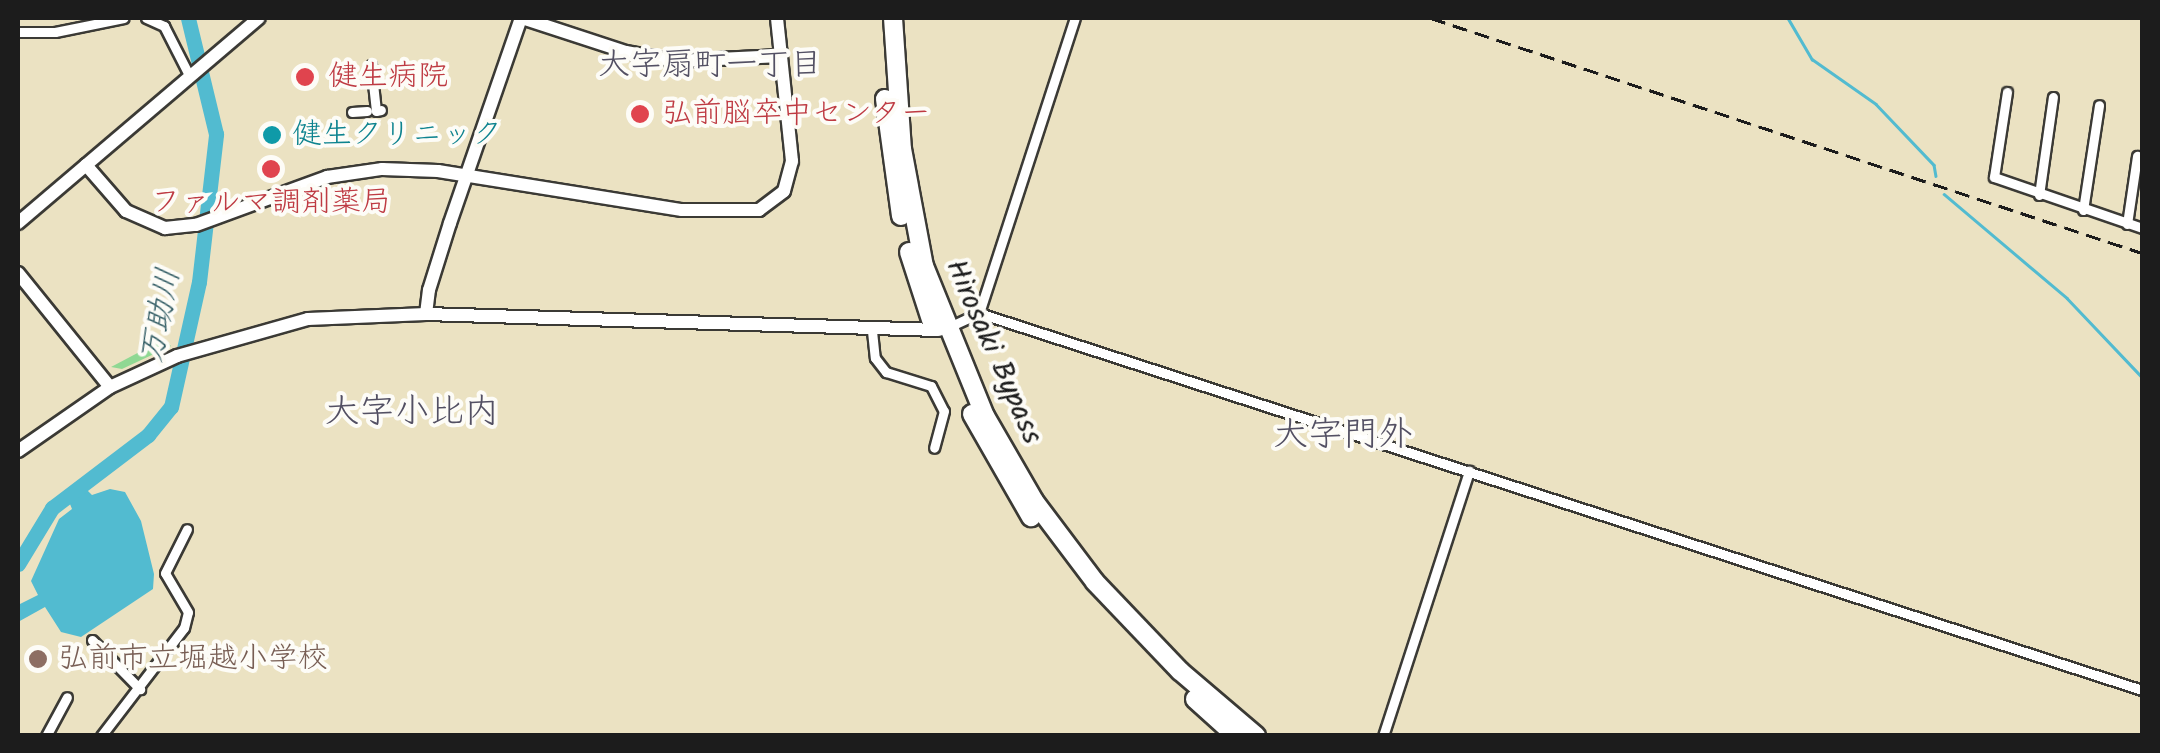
<!DOCTYPE html>
<meta charset="utf-8">
<style>
body{margin:0}
#map{position:relative;width:2160px;height:753px;overflow:hidden;background:#ebe2c2;font-family:Kalam,"Klee One",sans-serif}
div>[style]{position:absolute}
.green>*{inset:0;background:#8fd893}
.water>*{inset:0;background:#52bbd0}
.stream>*{height:2.5px;margin:-1.25px;padding:0 1.25px;transform-origin:1.25px;border-radius:1.25px;background:#52bbd0}
.river>*{height:15px;margin:-7.5px;padding:0 7.5px;transform-origin:7.5px;border-radius:7.5px;background:#52bbd0}
.roads{filter:drop-shadow(2px 0 #3b3a35) drop-shadow(-2px 0 #3b3a35) drop-shadow(0 2px #3b3a35) drop-shadow(0 -2px #3b3a35)}
.street>*{height:9px;margin:-4.5px;padding:0 4.5px;transform-origin:4.5px;border-radius:4.5px;background:#fff}
.secondary>*{height:12px;margin:-6px;padding:0 6px;transform-origin:6px;border-radius:6px;background:#fff}
.highway>*{height:18px;margin:-9px;padding:0 9px;transform-origin:9px;border-radius:9px;background:#fff}
.rail>*{height:2.5px;margin-top:-1.25px;transform-origin:0;background:repeating-linear-gradient(90deg,#1c1c1c 0 15px,transparent 0 23px)}
.dots>*{width:28px;height:28px;translate:-50% -50%;box-sizing:border-box;border:5px solid #fdfcf7;border-radius:50%}
span{translate:-50% -50%;white-space:nowrap;text-align:center;line-height:1.15;-webkit-text-stroke:8px #fdfcf7;paint-order:stroke}
.health-label{font-size:30px;color:#be3a42}
.left{translate:0 -50%;text-align:left}
.culture-label{font-size:30px;color:#0d838f}
.street-label{font-size:30px;color:#1c1c1c}
.education-label{font-size:30px;color:#785e54}
.neighbourhood-label{font-size:32px;color:#535063}
.water-label{font-size:32px;color:#325c64;font-style:italic}
.quarter-label{font-size:35px;color:#535063}
.frame{position:absolute;inset:0;border:20px solid #1c1c1c;pointer-events:none}
</style>
<div id="map">
<div class="green">
<div style="clip-path:polygon(164px 339px,171px 346px,122px 369px,111px 367px)"></div>
</div>
<div class="water">
<div style="clip-path:polygon(85px 488px,92px 495px,110px 489px,125px 492px,141px 521px,154px 574px,153px 589px,81px 637px,61px 632px,45px 607px,18px 622px,18px 605px,38px 595px,31px 581px,59px 519px,72px 509px,68px 499px)"></div>
</div>
<div class="stream">
<div style="left:1788px;top:18px;width:48px;rotate:59.7deg"></div>
<div style="left:1812px;top:59px;width:78px;rotate:35.1deg"></div>
<div style="left:1876px;top:104px;width:84px;rotate:46.4deg"></div>
<div style="left:1934px;top:165px;width:11px;rotate:80deg"></div>
<div style="left:1944px;top:194px;width:161px;rotate:40.2deg"></div>
<div style="left:2067px;top:298px;width:109px;rotate:46.5deg"></div>
</div>
<div class="river">
<div style="left:18px;top:564px;width:66px;rotate:-58.7deg"></div>
<div style="left:52px;top:508px;width:121px;rotate:-37.2deg"></div>
<div style="left:148px;top:435px;width:36px;rotate:-51deg"></div>
<div style="left:171px;top:407px;width:128px;rotate:-77.4deg"></div>
<div style="left:199px;top:282px;width:149px;rotate:-83.4deg"></div>
<div style="left:216px;top:134px;width:119px;rotate:-103.6deg"></div>
</div>
<div class="roads">
<div class="street">
<div style="left:146px;top:18px;width:20px;rotate:24deg"></div>
<div style="left:164px;top:26px;width:55px;rotate:63deg"></div>
<div style="left:18px;top:32px;width:37px"></div>
<div style="left:55px;top:32px;width:70px;rotate:-11.5deg"></div>
<div style="left:371px;top:65px;width:46px;rotate:83.8deg"></div>
<div style="left:376px;top:111px;width:5px;rotate:-11deg"></div>
<div style="left:2007px;top:92px;width:86px;rotate:98.7deg"></div>
<div style="left:1994px;top:177px;width:157px;rotate:19deg"></div>
<div style="left:352px;top:112px;width:15px;rotate:-4deg"></div>
<div style="left:2039px;top:195px;width:99px;rotate:-81.9deg"></div>
<div style="left:2083px;top:210px;width:106px;rotate:-81.3deg"></div>
<div style="left:2127px;top:224px;width:69px;rotate:-81.6deg"></div>
<div style="left:979px;top:313px;width:310px;rotate:-72deg"></div>
<div style="left:949px;top:327px;width:33px;rotate:-25deg"></div>
<div style="left:979px;top:313px;width:1223px;rotate:17.96deg"></div>
<div style="left:872px;top:331px;width:27px;rotate:84deg"></div>
<div style="left:875px;top:358px;width:18px;rotate:52deg"></div>
<div style="left:886px;top:372px;width:47px;rotate:17.3deg"></div>
<div style="left:931px;top:386px;width:28px;rotate:63deg"></div>
<div style="left:944px;top:411px;width:38px;rotate:105deg"></div>
<div style="left:92px;top:640px;width:69px;rotate:45.6deg"></div>
<div style="left:46px;top:736px;width:44px;rotate:-61.7deg"></div>
<div style="left:101px;top:736px;width:136px;rotate:-52.5deg"></div>
<div style="left:184px;top:628px;width:16px;rotate:-76deg"></div>
<div style="left:188px;top:612px;width:45px;rotate:-120.5deg"></div>
<div style="left:165px;top:573px;width:49px;rotate:-63.4deg"></div>
<div style="left:1383px;top:736px;width:279px;rotate:-72deg"></div>
</div>
<div class="secondary">
<div style="left:522px;top:18px;width:109px;rotate:18.1deg"></div>
<div style="left:626px;top:52px;width:51px;rotate:10.2deg"></div>
<div style="left:676px;top:61px;width:105px;rotate:-2.7deg"></div>
<div style="left:86px;top:165px;width:61px;rotate:49deg"></div>
<div style="left:126px;top:211px;width:43px;rotate:23.6deg"></div>
<div style="left:165px;top:228px;width:31px;rotate:-6deg"></div>
<div style="left:196px;top:225px;width:140px;rotate:-20.1deg"></div>
<div style="left:327px;top:177px;width:56px;rotate:-8.3deg"></div>
<div style="left:382px;top:169px;width:56px;rotate:2deg"></div>
<div style="left:438px;top:171px;width:247px;rotate:9.1deg"></div>
<div style="left:682px;top:210px;width:77px"></div>
<div style="left:759px;top:210px;width:31px;rotate:-37deg"></div>
<div style="left:784px;top:191px;width:31px;rotate:-75deg"></div>
<div style="left:792px;top:161px;width:144px;rotate:-96deg"></div>
<div style="left:18px;top:223px;width:316px;rotate:-40.4deg"></div>
<div style="left:18px;top:273px;width:146px;rotate:51.1deg"></div>
<div style="left:426px;top:314px;width:24px;rotate:-83deg"></div>
<div style="left:429px;top:290px;width:70px;rotate:-72.6deg"></div>
<div style="left:450px;top:223px;width:217px;rotate:-70.9deg"></div>
<div style="left:18px;top:451px;width:112px;rotate:-34.8deg"></div>
<div style="left:110px;top:387px;width:74px;rotate:-24.8deg"></div>
<div style="left:177px;top:356px;width:136px;rotate:-15.8deg"></div>
<div style="left:308px;top:319px;width:118px;rotate:-2.4deg"></div>
<div style="left:426px;top:314px;width:513px;rotate:1.79deg"></div>
</div>
<div class="highway">
<div style="left:893px;top:18px;width:131px;rotate:86.1deg"></div>
<div style="left:902px;top:149px;width:119px;rotate:79.4deg"></div>
<div style="left:924px;top:266px;width:162px;rotate:67.9deg"></div>
<div style="left:985px;top:416px;width:98px;rotate:60deg"></div>
<div style="left:1034px;top:501px;width:101px;rotate:53deg"></div>
<div style="left:1095px;top:582px;width:123px;rotate:46.3deg"></div>
<div style="left:1180px;top:671px;width:100px;rotate:40.5deg"></div>
<div style="left:885px;top:99px;width:118px;rotate:82.2deg"></div>
<div style="left:909px;top:252px;width:78px;rotate:72deg"></div>
<div style="left:972px;top:414px;width:119px;rotate:60.2deg"></div>
<div style="left:1195px;top:699px;width:55px;rotate:42.1deg"></div>
</div>
</div>
<div class="rail">
<div style="left:1431px;top:18px;width:749px;rotate:18.29deg"></div>
</div>
<div class="dots">
<div style="left:305px;top:77px;background:#e0444e"></div>
<div style="left:640px;top:114px;background:#e0444e"></div>
<div style="left:272px;top:135px;background:#0f9aa8"></div>
<div style="left:271px;top:169px;background:#e0444e"></div>
<div style="left:38px;top:659px;background:#8d6e63"></div>
</div>
<div class="health-label">
<span class="left" style="left:328px;top:77px">健生病院</span>
<span class="left" style="left:662px;top:114px">弘前脳卒中センター</span>
<span style="left:271px;top:203px">ファルマ調剤薬局</span>
</div>
<div class="culture-label">
<span class="left" style="left:292px;top:135px">健生クリニック</span>
</div>
<div class="street-label">
<span style="left:993px;top:352px;rotate:66deg">Hirosaki Bypass</span>
</div>
<div class="education-label">
<span class="left" style="left:58px;top:659px">弘前市立堀越小学校</span>
</div>
<div class="neighbourhood-label">
<span style="left:710px;top:66px">大字扇町一丁目</span>
</div>
<div class="water-label">
<span style="left:162px;top:316px;rotate:-79deg">万助川</span>
</div>
<div class="quarter-label">
<span style="left:412px;top:413px">大字小比内</span>
<span style="left:1343px;top:436px">大字門外</span>
</div>
<div class="frame"></div>
</div>
